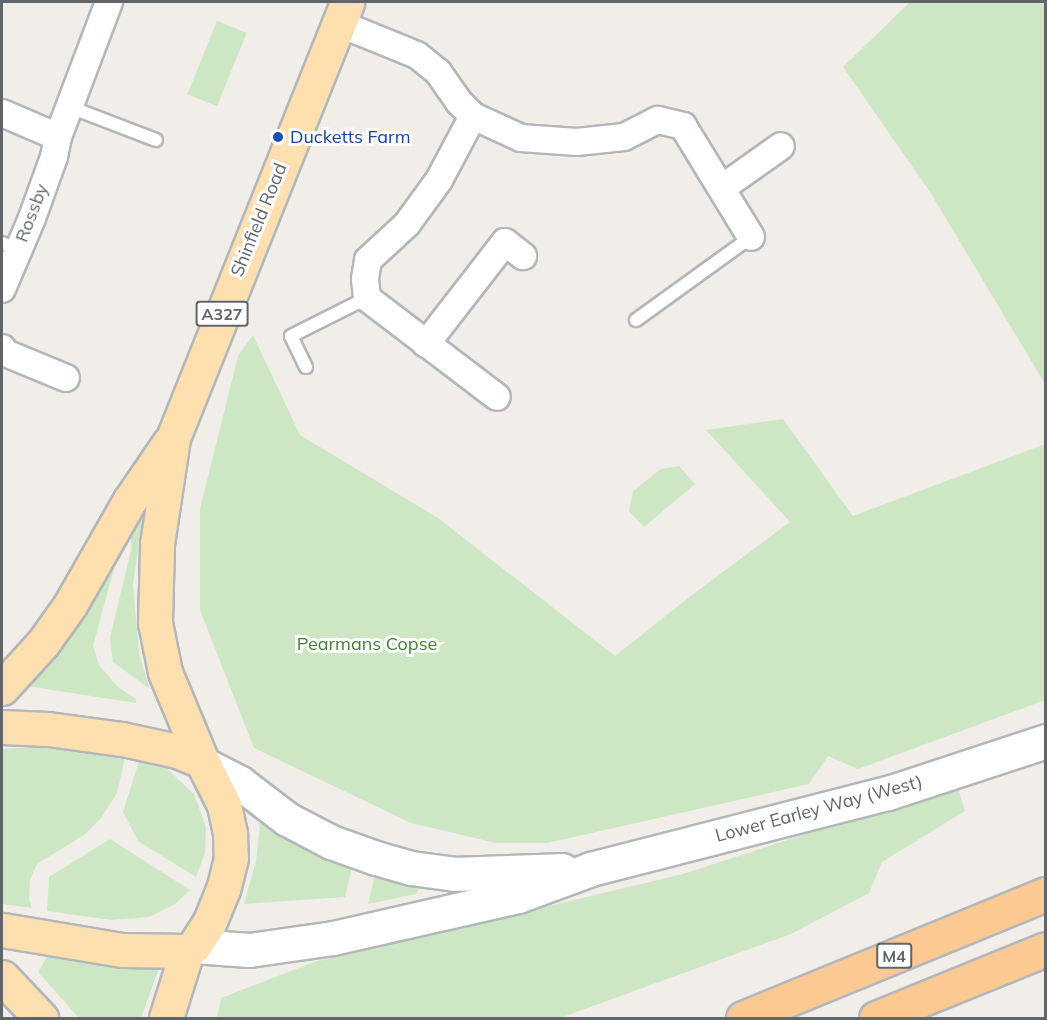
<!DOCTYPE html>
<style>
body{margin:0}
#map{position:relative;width:1047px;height:1020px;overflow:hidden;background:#f1ede8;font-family:Mulish,sans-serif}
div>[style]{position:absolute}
.green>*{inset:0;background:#cde7c5;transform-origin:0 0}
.roads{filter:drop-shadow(2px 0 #b3b7ba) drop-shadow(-2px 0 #b3b7ba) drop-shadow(0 2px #b3b7ba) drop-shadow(0 -2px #b3b7ba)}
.lane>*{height:12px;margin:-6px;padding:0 6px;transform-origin:6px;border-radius:6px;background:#fff}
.street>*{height:26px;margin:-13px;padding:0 13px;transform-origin:13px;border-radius:13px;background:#fff}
.secondary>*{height:33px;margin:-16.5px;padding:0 16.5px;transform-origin:16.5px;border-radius:16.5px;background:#fff}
.primary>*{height:33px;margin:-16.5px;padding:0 16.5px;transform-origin:16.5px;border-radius:16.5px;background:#fedfaf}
.highway>*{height:33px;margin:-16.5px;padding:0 16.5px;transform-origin:16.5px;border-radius:16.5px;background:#fcc993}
.dots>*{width:16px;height:16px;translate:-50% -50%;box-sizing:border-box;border:3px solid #fff;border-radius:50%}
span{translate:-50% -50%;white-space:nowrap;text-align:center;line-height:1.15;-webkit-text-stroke:6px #fff;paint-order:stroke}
.shield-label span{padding:2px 4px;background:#fff;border:2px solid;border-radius:4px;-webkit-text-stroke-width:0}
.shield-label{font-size:16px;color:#5f6568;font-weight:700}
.transit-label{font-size:18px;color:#164399}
.left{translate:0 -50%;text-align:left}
.street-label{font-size:18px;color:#5f6568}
.park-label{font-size:18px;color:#428135}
.frame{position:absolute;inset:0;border:3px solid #5f6568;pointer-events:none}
</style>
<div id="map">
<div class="green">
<div style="clip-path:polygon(910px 2px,1045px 2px,1045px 384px,930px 192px,843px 67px)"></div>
<div style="left:217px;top:21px;width:32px;height:79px;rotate:22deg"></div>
<div style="clip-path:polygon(253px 335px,300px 435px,438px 518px,615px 656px,692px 595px,790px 522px,706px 430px,783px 419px,853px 516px,1045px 444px,1045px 700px,858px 769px,828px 756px,809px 784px,547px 843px,496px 843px,411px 823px,254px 748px,200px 610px,200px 509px,238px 356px)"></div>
<div style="clip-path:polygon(679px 466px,695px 484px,644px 527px,629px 511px,633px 491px,661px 469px)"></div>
<div style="clip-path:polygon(148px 484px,133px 584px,139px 654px,150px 689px,113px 662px,110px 638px,131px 550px,131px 539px,125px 529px)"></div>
<div style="clip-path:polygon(119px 550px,93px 646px,99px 665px,118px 687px,136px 699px,136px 703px,27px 686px,61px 647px,113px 551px)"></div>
<div style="clip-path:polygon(30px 747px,108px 753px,125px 758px,117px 793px,101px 818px,84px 835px,37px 864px,30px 880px,29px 899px,32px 908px,2px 904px,2px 749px)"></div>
<div style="clip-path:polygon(140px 758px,167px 769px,194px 794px,206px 827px,205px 853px,196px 877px,138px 841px,123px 812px)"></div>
<div style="clip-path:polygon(957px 785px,965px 811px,882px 862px,869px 893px,791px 934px,560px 1018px,217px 1018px,221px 998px,314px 962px,683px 874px)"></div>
<div style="clip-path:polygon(260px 823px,353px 863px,345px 897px,244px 904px,256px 861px)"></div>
<div style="clip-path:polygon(110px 839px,190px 890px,175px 904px,149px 917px,112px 920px,47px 911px,49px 877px)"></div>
<div style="clip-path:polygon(376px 870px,440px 882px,421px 886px,416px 894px,368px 904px)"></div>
<div style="clip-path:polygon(48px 955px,113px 965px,162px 960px,141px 1018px,79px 1018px,38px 972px)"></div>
</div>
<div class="roads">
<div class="lane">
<div style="left:70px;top:107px;width:92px;rotate:21deg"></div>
<div style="left:2px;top:243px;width:17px;rotate:25deg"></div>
<div style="left:636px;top:320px;width:142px;rotate:-35.8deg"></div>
<div style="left:306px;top:367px;width:34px;rotate:-116deg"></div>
<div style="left:291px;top:336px;width:85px;rotate:-26.6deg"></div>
</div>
<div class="street">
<div style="left:338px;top:23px;width:85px;rotate:22.1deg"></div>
<div style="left:417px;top:55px;width:27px;rotate:39deg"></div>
<div style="left:438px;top:72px;width:37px;rotate:55deg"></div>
<div style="left:459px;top:102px;width:20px;rotate:45deg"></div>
<div style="left:473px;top:116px;width:53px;rotate:24.6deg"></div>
<div style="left:521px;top:138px;width:56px;rotate:4.1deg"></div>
<div style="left:577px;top:142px;width:47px;rotate:-6.1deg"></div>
<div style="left:624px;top:137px;width:38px;rotate:-27deg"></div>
<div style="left:658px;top:120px;width:26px;rotate:13deg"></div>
<div style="left:683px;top:126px;width:130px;rotate:58.5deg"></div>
<div style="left:2px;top:113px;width:61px;rotate:23.2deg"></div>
<div style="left:473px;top:116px;width:72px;rotate:118deg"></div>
<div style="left:439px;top:180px;width:54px;rotate:126deg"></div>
<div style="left:407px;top:224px;width:53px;rotate:137.3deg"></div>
<div style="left:368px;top:260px;width:19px;rotate:99deg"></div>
<div style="left:365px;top:279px;width:19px;rotate:84deg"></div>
<div style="left:367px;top:298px;width:163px;rotate:37.3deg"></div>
<div style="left:722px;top:188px;width:72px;rotate:-35.4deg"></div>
<div style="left:2px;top:289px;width:77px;rotate:-67.1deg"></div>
<div style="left:32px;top:218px;width:65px;rotate:-70.2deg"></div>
<div style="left:54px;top:157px;width:20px;rotate:-79deg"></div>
<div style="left:58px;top:137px;width:144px;rotate:-69.3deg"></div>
<div style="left:426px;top:344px;width:129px;rotate:-52.2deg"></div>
<div style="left:505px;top:242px;width:23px;rotate:38deg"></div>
<div style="left:2px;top:348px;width:4px;rotate:76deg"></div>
<div style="left:3px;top:352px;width:68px;rotate:22.4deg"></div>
</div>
<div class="secondary">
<div style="left:207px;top:766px;width:37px;rotate:27deg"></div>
<div style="left:240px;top:783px;width:59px;rotate:37.5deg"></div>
<div style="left:287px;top:819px;width:50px;rotate:27.6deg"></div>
<div style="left:331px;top:842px;width:48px;rotate:19.6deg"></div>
<div style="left:376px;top:858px;width:36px;rotate:16deg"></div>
<div style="left:411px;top:868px;width:44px;rotate:7.8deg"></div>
<div style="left:455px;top:874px;width:107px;rotate:-2.1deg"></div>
<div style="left:194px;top:946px;width:55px;rotate:4.2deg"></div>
<div style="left:249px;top:950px;width:85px;rotate:-8.1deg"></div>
<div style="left:333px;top:938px;width:190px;rotate:-12.8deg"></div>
<div style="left:518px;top:896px;width:78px;rotate:-20.3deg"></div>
<div style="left:591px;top:869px;width:307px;rotate:-14.4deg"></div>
<div style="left:888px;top:793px;width:166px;rotate:-18.2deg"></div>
</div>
<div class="primary">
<div style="left:2px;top:688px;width:61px;rotate:-47.7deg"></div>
<div style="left:43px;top:643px;width:47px;rotate:-54.6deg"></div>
<div style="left:70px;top:605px;width:121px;rotate:-60.3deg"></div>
<div style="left:130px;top:500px;width:69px;rotate:-55.6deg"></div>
<div style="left:2px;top:727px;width:46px;rotate:2.5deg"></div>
<div style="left:48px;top:729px;width:75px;rotate:7.7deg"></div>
<div style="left:122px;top:739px;width:56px;rotate:12.3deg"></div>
<div style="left:177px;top:751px;width:27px;rotate:22deg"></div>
<div style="left:202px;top:761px;width:49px;rotate:63.4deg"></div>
<div style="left:224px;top:805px;width:30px;rotate:78deg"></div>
<div style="left:230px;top:834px;width:24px;rotate:88deg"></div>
<div style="left:231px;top:858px;width:32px;rotate:104deg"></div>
<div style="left:223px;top:889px;width:37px;rotate:112deg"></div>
<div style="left:209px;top:923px;width:27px;rotate:123deg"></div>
<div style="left:194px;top:946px;width:9px;rotate:144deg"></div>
<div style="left:187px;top:951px;width:65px;rotate:-179.1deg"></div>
<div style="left:122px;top:950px;width:122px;rotate:-170.5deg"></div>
<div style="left:202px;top:761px;width:96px;rotate:-112.6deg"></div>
<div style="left:165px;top:672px;width:50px;rotate:-101.5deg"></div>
<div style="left:155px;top:623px;width:79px;rotate:-88.5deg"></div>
<div style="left:157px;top:544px;width:107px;rotate:-81.4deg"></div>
<div style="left:173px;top:438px;width:469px;rotate:-68.2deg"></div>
<div style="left:2px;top:977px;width:57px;rotate:46.4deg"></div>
<div style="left:166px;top:1018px;width:70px;rotate:-72.6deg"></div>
</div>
<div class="highway">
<div style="left:743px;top:1018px;width:327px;rotate:-22.3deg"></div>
<div style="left:876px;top:1018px;width:183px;rotate:-22.1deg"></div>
</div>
</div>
<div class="dots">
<div style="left:278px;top:137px;background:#1a4fb4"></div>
</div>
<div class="shield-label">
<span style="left:222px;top:314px">A327</span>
<span style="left:894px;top:956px">M4</span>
</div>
<div class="transit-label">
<span class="left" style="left:290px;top:137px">Ducketts Farm</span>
</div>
<div class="street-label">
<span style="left:32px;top:213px;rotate:-69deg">Rossby</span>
<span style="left:259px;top:220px;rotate:-68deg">Shinfield Road</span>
<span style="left:819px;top:809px;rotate:-15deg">Lower Earley Way (West)</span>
</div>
<div class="park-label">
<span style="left:367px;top:644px">Pearmans Copse</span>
</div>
<div class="frame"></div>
</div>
